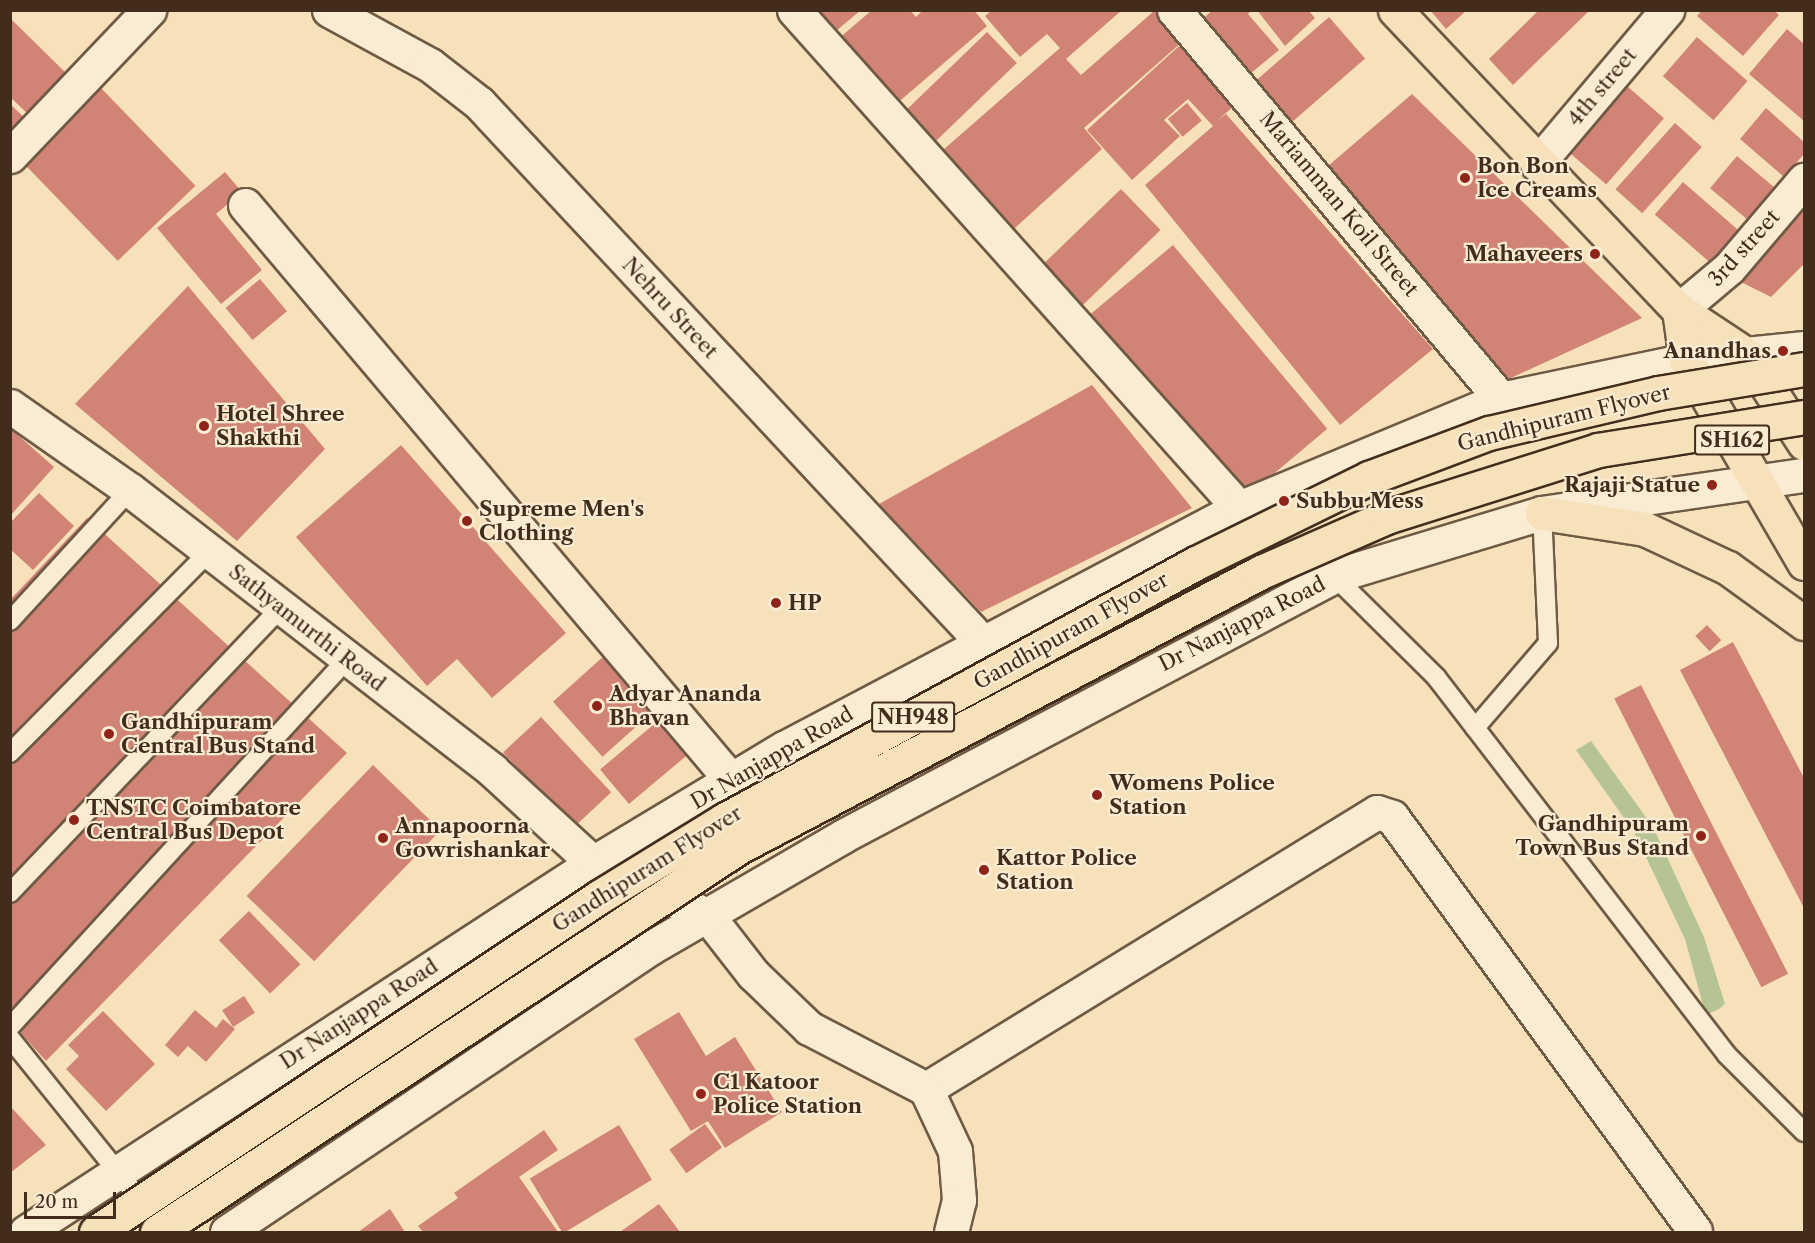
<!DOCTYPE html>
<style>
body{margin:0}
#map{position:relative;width:1815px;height:1243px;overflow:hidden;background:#f6e1bb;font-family:"Libre Caslon Text",serif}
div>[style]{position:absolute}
.green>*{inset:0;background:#b6c495}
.building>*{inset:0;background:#d18476;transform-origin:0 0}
.roads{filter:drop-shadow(2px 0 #6f5a44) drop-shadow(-2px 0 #6f5a44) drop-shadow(0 2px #6f5a44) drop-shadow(0 -2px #6f5a44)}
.service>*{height:18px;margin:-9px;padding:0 9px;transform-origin:9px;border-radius:9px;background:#f9ecd3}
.minor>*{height:33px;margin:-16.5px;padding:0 16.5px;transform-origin:16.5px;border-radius:16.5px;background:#f9ecd3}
.tertiary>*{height:33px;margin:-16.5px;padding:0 16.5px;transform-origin:16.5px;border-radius:16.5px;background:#f9ecd3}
.secondary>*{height:33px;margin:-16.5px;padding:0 16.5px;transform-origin:16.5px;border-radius:16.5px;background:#f9ecd3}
.primary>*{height:33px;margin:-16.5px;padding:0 16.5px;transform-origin:16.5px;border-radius:16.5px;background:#f6e1bb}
.bridges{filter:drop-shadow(2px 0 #422d1d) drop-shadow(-2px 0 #422d1d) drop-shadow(0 2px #422d1d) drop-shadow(0 -2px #422d1d)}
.trunk-bridge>*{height:33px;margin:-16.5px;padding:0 16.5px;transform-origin:16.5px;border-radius:16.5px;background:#f6e1bb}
.dots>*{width:16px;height:16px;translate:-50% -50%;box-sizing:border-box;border:3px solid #f9ecd3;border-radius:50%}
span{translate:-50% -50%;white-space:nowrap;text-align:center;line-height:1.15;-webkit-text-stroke:4.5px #f9ecd3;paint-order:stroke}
.shield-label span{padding:2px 4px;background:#f9ecd3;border:2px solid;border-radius:4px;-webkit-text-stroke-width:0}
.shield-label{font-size:20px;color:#422d1d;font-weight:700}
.street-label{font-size:21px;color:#422d1d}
.poi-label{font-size:21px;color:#422d1d;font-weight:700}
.left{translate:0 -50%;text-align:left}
.right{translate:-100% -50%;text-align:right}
.frame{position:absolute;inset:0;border:12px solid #422d1d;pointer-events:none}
.scale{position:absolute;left:24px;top:1192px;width:92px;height:27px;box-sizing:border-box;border:3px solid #422d1d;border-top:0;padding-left:8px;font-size:18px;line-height:21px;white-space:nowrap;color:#422d1d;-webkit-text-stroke:4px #f9ecd3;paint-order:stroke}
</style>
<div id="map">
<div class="green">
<div style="clip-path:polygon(1591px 741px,1653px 827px,1704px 937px,1725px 1004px,1719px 1009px,1708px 1014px,1703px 1005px,1685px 939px,1634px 832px,1576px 750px)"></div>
</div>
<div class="building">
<div style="clip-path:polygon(797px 10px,861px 10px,823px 42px)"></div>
<div style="clip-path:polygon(872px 10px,910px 10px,916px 17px,923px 10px,974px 10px,987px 26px,887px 112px,830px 46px)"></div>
<div style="clip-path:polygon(992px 10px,1122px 10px,1066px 59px,1081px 75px,1154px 11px,1182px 42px,1084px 128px,1102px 149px,1005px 237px,935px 157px,1060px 48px,1047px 34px,1020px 57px,985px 16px)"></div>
<div style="clip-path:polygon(1213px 10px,1252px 10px,1248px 14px,1279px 50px,1239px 83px,1193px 27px)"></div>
<div style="clip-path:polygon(1257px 10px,1308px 10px,1315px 18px,1285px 46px)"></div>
<div style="clip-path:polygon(1430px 10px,1467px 10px,1446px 29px)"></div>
<div style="clip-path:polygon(1539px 10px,1590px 10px,1513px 85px,1489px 59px)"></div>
<div style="clip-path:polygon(1702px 10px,1774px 10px,1779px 15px,1743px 56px,1697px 16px)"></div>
<div style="left:1329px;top:17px;width:55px;height:97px;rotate:49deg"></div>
<div style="clip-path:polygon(10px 18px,69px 76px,30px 116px,10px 97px)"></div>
<div style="clip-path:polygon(1787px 29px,1804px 44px,1804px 121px,1749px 74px)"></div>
<div style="left:987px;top:32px;width:43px;height:128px;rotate:46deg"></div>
<div style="left:1697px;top:37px;width:67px;height:52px;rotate:41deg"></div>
<div style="clip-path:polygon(1179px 46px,1234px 106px,1217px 121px,1226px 114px,1433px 349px,1340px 425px,1145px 185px,1213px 126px,1188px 99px,1164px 120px,1180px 136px,1132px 180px,1087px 130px)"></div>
<div style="left:1627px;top:86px;width:49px;height:88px;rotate:41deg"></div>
<div style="left:101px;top:88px;width:136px;height:108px;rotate:46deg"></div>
<div style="clip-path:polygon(1412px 94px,1642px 318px,1500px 383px,1328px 166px)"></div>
<div style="left:1187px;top:103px;width:23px;height:25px;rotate:50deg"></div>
<div style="clip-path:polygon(10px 104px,26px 119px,10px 135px)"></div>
<div style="clip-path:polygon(1766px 108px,1804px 142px,1804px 154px,1784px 177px,1740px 139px)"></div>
<div style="left:1675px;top:123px;width:36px;height:89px;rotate:42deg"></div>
<div style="left:1737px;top:156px;width:52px;height:42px;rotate:40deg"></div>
<div style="clip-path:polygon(225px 172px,242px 192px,216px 214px,262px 270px,221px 304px,157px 228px)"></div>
<div style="left:1683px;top:182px;width:75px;height:43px;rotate:41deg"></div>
<div style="left:1121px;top:189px;width:57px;height:112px;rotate:46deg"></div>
<div style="clip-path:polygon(1804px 190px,1804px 264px,1771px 297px,1731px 277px)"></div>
<div style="left:1173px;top:245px;width:240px;height:111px;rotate:50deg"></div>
<div style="left:260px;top:279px;width:42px;height:45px;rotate:50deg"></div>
<div style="clip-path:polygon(188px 286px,325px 449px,237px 541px,75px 404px)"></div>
<div style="clip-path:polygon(1092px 385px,1192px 508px,981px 612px,879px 504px)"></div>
<div style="clip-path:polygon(10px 428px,54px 467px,10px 516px)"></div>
<div style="clip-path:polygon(401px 445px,566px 633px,492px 698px,457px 659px,427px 686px,296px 537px)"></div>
<div style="clip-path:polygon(39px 493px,74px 526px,33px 570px,10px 549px,10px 523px)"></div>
<div style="clip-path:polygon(87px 518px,347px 753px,46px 1061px,10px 1021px,10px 600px)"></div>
<div style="left:1707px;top:625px;width:21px;height:16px;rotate:47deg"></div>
<div style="clip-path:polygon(1733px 642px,1804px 778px,1804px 908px,1680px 670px)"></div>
<div style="left:605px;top:655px;width:74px;height:70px;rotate:48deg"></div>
<div style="left:1641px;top:685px;width:324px;height:30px;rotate:63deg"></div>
<div style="left:541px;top:717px;width:103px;height:52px;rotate:47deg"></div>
<div style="left:659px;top:720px;width:45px;height:77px;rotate:50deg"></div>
<div style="left:373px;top:765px;width:94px;height:182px;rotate:44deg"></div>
<div style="left:249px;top:911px;width:74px;height:42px;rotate:46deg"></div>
<div style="left:244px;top:996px;width:20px;height:26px;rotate:57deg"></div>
<div style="clip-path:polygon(195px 1010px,216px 1028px,223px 1019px,235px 1029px,206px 1062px,188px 1046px,178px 1057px,165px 1045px)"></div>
<div style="clip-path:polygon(103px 1011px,155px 1064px,106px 1111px,66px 1069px,79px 1056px,68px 1045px)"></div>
<div style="clip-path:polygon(679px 1012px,706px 1056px,735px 1037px,782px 1112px,725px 1148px,708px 1121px,691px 1131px,634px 1039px)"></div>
<div style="clip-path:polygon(10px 1106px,46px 1145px,10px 1173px)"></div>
<div style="left:705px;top:1124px;width:29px;height:44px;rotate:54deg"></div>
<div style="left:619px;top:1125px;width:64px;height:104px;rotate:59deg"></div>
<div style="clip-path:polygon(544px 1130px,558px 1150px,519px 1177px,558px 1232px,423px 1232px,418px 1226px,458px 1198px,454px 1193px)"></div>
<div style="clip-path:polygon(659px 1204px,680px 1232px,620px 1232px)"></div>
<div style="clip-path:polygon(390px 1209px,405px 1232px,358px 1232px)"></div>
</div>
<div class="roads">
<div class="service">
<div style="left:1334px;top:576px;width:144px;rotate:44.7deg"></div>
<div style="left:1436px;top:677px;width:477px;rotate:52.4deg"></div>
<div style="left:1727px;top:1055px;width:109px;rotate:45deg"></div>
<div style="left:10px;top:621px;width:178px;rotate:-47.5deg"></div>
<div style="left:1475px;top:728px;width:112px;rotate:-49.3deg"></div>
<div style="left:1548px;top:643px;width:130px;rotate:-92.6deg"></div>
<div style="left:10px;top:753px;width:283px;rotate:-45.3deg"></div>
<div style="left:10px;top:893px;width:394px;rotate:-46.5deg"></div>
<div style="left:10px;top:1027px;width:499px;rotate:-47.5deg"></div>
<div style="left:10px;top:1038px;width:217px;rotate:51.2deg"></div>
</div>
<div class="minor">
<div style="left:329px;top:10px;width:115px;rotate:28.6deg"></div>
<div style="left:430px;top:65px;width:62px;rotate:37.8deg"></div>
<div style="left:479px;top:103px;width:737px;rotate:46.98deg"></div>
<div style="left:794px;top:10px;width:668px;rotate:48.22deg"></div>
<div style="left:1174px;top:10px;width:508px;rotate:49.95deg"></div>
<div style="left:10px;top:156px;width:202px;rotate:-46.4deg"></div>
<div style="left:1537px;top:164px;width:202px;rotate:-49.8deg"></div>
<div style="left:245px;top:205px;width:753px;rotate:49.79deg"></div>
<div style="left:1679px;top:310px;width:65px;rotate:-40deg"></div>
<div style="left:1729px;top:268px;width:116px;rotate:-49.6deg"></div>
<div style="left:707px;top:915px;width:75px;rotate:52.1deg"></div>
<div style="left:753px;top:974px;width:78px;rotate:44deg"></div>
<div style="left:809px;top:1028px;width:132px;rotate:27.5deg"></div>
<div style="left:926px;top:1089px;width:529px;rotate:-31.56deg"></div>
<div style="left:1377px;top:812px;width:16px;rotate:18deg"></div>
<div style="left:1392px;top:817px;width:513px;rotate:53.8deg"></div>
<div style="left:926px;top:1089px;width:68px;rotate:64.9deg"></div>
<div style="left:955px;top:1151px;width:49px;rotate:85.3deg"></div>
<div style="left:959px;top:1200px;width:33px;rotate:104deg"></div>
</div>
<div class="tertiary">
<div style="left:26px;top:1232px;width:676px;rotate:-33.06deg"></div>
<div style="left:593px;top:863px;width:223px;rotate:-31.1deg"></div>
<div style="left:784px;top:748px;width:514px;rotate:-27.81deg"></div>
<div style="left:1239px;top:508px;width:284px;rotate:-22.6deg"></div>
<div style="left:1501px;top:399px;width:189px;rotate:-11.9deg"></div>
<div style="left:1686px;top:360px;width:119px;rotate:-5.8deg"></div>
<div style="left:227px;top:1232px;width:509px;rotate:-33.88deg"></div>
<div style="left:650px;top:948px;width:223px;rotate:-30.1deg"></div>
<div style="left:843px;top:836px;width:556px;rotate:-27.9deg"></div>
<div style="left:1334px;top:576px;width:217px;rotate:-16.9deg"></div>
<div style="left:1542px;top:513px;width:265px;rotate:-8.3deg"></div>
</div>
<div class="secondary">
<div style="left:10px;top:406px;width:146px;rotate:35deg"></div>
<div style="left:130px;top:490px;width:458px;rotate:37.7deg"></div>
<div style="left:492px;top:770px;width:137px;rotate:42.6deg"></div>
<div style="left:593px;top:863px;width:125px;rotate:24.5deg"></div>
</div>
<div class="primary">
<div style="left:1395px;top:10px;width:413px;rotate:46.6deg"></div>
<div style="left:1679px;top:310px;width:82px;rotate:33.5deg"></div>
<div style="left:1747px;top:355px;width:105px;rotate:57.1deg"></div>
<div style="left:1679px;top:310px;width:50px;rotate:82deg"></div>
<div style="left:1686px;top:360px;width:235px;rotate:59.8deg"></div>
<div style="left:1542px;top:513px;width:104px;rotate:8.8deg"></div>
<div style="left:1645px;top:529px;width:92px;rotate:25.2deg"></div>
<div style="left:1728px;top:568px;width:94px;rotate:35.9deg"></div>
</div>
</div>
<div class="bridges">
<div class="trunk-bridge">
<div style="left:96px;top:1232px;width:604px;rotate:-33.66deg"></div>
<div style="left:599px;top:897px;width:147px;rotate:-31.6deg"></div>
<div style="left:724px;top:820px;width:537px;rotate:-28.57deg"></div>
<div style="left:1196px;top:563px;width:193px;rotate:-26.2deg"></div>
<div style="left:1369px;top:478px;width:128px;rotate:-20.6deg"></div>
<div style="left:1489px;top:433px;width:174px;rotate:-13.3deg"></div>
<div style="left:1658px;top:393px;width:148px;rotate:-9.3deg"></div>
<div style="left:157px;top:1232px;width:698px;rotate:-33.49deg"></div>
<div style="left:739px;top:847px;width:590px;rotate:-27.78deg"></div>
<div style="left:1261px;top:572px;width:137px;rotate:-23.7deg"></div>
<div style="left:1386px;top:517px;width:222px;rotate:-17.5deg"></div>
<div style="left:1598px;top:450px;width:209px;rotate:-9.1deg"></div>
</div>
</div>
<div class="dots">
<div style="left:1465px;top:178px;background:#8f2418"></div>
<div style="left:1595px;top:254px;background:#8f2418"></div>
<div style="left:1783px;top:351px;background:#8f2418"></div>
<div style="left:204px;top:426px;background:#8f2418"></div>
<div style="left:1712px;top:485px;background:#8f2418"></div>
<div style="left:1284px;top:501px;background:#8f2418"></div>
<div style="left:467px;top:521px;background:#8f2418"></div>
<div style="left:776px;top:603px;background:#8f2418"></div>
<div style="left:597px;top:706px;background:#8f2418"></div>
<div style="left:109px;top:734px;background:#8f2418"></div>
<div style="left:1097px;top:795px;background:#8f2418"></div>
<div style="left:74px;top:820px;background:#8f2418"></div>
<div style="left:1701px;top:836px;background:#8f2418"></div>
<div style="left:383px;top:838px;background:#8f2418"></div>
<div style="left:984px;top:870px;background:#8f2418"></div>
<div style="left:701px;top:1094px;background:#8f2418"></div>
</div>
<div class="shield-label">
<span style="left:1732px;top:440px">SH162</span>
<span style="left:913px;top:717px">NH948</span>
</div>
<div class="street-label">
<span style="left:1602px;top:87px;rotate:-50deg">4th street</span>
<span style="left:1339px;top:204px;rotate:50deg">Mariamman Koil Street</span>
<span style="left:1744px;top:248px;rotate:-48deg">3rd street</span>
<span style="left:670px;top:308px;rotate:47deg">Nehru Street</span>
<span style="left:1564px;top:418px;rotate:-14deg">Gandhipuram Flyover</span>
<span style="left:1242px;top:624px;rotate:-27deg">Dr Nanjappa Road</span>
<span style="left:307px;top:628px;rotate:38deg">Sathyamurthi Road</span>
<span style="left:1071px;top:631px;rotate:-29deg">Gandhipuram Flyover</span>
<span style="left:772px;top:758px;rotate:-30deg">Dr Nanjappa Road</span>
<span style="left:647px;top:869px;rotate:-32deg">Gandhipuram Flyover</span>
<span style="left:359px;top:1014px;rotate:-33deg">Dr Nanjappa Road</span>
</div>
<div class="poi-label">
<span class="left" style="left:1477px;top:178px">Bon Bon<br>Ice Creams</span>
<span class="right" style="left:1583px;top:254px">Mahaveers</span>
<span class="right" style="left:1771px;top:351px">Anandhas</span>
<span class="left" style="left:216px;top:426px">Hotel Shree<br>Shakthi</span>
<span class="right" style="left:1700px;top:485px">Rajaji Statue</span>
<span class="left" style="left:1296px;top:501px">Subbu Mess</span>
<span class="left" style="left:479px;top:521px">Supreme Men's<br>Clothing</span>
<span class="left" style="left:788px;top:603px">HP</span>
<span class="left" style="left:609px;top:706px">Adyar Ananda<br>Bhavan</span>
<span class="left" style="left:121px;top:734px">Gandhipuram<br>Central Bus Stand</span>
<span class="left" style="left:1109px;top:795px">Womens Police<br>Station</span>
<span class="left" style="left:86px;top:820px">TNSTC Coimbatore<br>Central Bus Depot</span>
<span class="right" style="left:1689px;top:836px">Gandhipuram<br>Town Bus Stand</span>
<span class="left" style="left:395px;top:838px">Annapoorna<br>Gowrishankar</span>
<span class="left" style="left:996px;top:870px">Kattor Police<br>Station</span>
<span class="left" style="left:713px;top:1094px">C1 Katoor<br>Police Station</span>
</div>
<div class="frame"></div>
<div class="scale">20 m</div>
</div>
